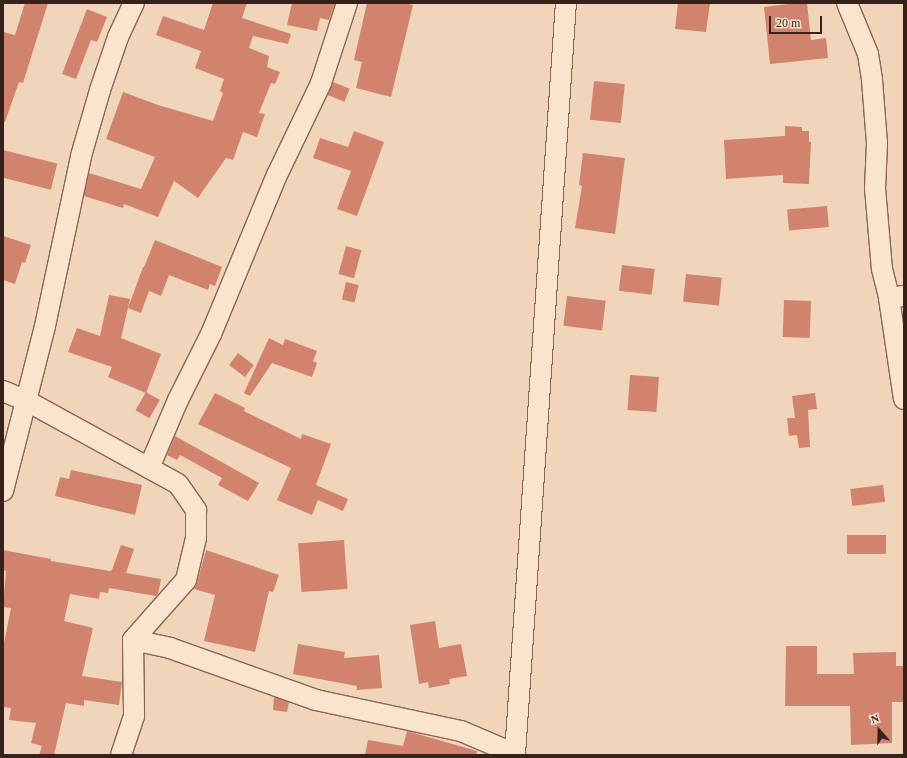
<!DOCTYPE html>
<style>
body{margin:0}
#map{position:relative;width:907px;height:758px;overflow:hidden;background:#f0d5ba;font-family:Georgia,serif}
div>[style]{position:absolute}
.building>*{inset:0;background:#d1836d;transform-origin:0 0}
.roads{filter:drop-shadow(1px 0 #886554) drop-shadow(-1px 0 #886554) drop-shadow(0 1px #886554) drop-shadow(0 -1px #886554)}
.minor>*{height:20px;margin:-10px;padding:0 10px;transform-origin:10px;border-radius:10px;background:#fbe4cd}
span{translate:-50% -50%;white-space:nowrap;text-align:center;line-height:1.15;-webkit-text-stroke:3.5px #f7e1ca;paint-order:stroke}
.frame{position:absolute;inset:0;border:4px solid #36221a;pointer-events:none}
.north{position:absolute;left:859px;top:710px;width:40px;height:40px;-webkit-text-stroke:3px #f7e1ca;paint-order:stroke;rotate:340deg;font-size:11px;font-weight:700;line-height:16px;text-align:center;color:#36221a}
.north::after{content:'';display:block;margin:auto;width:14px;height:18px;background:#36221a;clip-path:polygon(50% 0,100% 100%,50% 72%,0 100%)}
.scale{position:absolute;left:769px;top:16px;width:53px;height:18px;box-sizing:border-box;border:2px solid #36221a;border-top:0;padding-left:5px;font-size:12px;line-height:14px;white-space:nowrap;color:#36221a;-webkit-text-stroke:3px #f7e1ca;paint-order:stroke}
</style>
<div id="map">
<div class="building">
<div style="clip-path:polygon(25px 3px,48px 3px,23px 83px,19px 82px,5px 122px,3px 121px,3px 32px,15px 35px)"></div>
<div style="clip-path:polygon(213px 3px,247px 3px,242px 18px,291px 34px,288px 44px,253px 36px,249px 48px,269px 56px,267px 67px,280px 72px,275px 84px,271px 83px,259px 113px,265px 114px,257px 137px,243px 132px,233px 160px,226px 158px,198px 198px,174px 181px,158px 217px,124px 204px,123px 208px,84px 196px,89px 173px,141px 189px,155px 157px,106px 139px,123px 92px,158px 105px,213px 121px,223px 93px,220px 91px,224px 79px,195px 68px,201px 51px,156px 35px,163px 16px,204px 30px)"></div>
<div style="clip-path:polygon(292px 3px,335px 3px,329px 20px,320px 18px,317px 31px,287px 25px)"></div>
<div style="clip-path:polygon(367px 3px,404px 3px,413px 5px,391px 97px,356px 88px,362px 62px,354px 60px)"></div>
<div style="clip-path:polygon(678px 3px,710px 3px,706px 32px,675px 29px)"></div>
<div style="clip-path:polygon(797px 3px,807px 3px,811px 40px,826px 38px,828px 58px,770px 64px,764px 7px)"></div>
<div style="clip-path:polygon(87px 9px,107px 17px,97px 42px,91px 40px,76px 79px,62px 74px)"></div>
<div style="left:594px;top:81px;width:31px;height:39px;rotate:6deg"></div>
<div style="left:333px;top:82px;width:18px;height:14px;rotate:22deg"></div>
<div style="clip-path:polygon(785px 126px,802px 127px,802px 131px,809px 131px,809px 142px,811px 142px,809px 184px,783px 183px,783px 175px,726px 179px,724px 140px,785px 136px)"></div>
<div style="clip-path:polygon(354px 131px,384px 142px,357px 216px,337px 209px,351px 171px,313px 158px,320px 138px,348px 147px)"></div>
<div style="left:3px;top:150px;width:56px;height:27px;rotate:14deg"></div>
<div style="clip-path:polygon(583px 153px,625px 158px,615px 234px,575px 228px,582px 186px,579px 185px)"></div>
<div style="left:827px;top:206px;width:21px;height:40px;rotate:85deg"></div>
<div style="clip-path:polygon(3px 236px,31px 245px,25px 263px,22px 262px,15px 284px,3px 280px)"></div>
<div style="clip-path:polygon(155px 240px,222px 267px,215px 286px,210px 284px,208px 290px,169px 275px,161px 296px,149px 291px,141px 313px,128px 308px,143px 267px,144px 267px)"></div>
<div style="left:346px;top:246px;width:16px;height:29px;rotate:15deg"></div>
<div style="left:622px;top:265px;width:33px;height:26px;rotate:7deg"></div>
<div style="left:686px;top:274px;width:36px;height:28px;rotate:6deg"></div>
<div style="left:346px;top:282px;width:13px;height:18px;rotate:13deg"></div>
<div style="clip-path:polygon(109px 295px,130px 299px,121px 338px,161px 354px,146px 393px,108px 377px,112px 367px,68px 352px,77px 328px,100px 336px)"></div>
<div style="left:567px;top:296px;width:39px;height:30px;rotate:7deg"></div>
<div style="left:784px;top:300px;width:27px;height:37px;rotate:2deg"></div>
<div style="clip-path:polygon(269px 338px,283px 345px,285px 339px,317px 351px,313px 361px,317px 363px,312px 377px,272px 363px,250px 396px,244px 393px)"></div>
<div style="left:238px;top:353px;width:20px;height:15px;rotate:37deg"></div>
<div style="left:630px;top:375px;width:29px;height:35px;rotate:4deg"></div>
<div style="left:146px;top:392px;width:16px;height:21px;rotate:30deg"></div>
<div style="clip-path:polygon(215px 393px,245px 408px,244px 411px,301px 439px,302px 434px,331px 444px,316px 485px,348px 499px,343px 511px,318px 500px,312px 515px,277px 500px,291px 468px,198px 424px)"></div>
<div style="clip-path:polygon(815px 393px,817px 409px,808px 410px,810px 447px,799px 448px,797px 435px,789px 436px,787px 418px,795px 418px,792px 396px)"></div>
<div style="clip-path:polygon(175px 436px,259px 483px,248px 501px,218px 485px,222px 478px,180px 455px,177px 460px,167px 455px)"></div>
<div style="clip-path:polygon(71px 470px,142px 485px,135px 515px,55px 496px,60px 477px,69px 479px)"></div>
<div style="left:883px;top:485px;width:17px;height:33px;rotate:83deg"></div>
<div style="left:847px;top:535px;width:39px;height:19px"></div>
<div style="left:344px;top:540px;width:49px;height:46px;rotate:86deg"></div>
<div style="clip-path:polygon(121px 545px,134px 549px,126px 573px,161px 579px,158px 594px,156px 596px,109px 588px,108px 593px,100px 592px,99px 599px,70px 594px,64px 621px,93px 628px,82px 676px,122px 682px,119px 705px,84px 700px,84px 706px,66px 703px,54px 755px,39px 755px,42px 746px,31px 743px,36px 723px,9px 720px,11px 708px,3px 707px,3px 648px,11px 608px,3px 607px,6px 571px,3px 570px,3px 550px,51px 559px,51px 561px,110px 571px,112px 570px)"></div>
<div style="clip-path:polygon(206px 550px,279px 575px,273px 592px,269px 591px,255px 652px,204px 641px,215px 595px,194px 589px,197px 583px)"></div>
<div style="clip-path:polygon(435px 621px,439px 648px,461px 644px,467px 676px,449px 679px,450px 684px,429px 688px,428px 682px,419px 684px,410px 625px)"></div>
<div style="clip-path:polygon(298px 644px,345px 652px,344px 658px,379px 655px,382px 688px,357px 690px,357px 686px,293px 674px)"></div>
<div style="clip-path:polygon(786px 646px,817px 646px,817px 674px,854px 674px,853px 653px,896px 652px,896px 666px,904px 666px,904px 702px,892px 702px,892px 743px,851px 745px,850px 706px,785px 706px)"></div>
<div style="clip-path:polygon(274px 697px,289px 702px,287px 712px,273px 710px)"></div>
<div style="clip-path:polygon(407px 731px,477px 751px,476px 755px,365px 755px,368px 740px,403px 746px)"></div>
</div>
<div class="roads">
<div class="minor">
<div style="left:847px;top:3px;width:55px;rotate:67.6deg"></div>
<div style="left:868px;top:54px;width:26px;rotate:81deg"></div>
<div style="left:872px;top:80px;width:63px;rotate:85.5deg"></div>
<div style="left:877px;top:143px;width:45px;rotate:92.5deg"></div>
<div style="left:875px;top:188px;width:81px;rotate:85.1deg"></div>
<div style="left:882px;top:269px;width:30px;rotate:76deg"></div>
<div style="left:889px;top:298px;width:15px;rotate:-8deg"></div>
<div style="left:889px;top:298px;width:102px;rotate:81.6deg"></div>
<div style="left:3px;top:391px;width:26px;rotate:23deg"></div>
<div style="left:27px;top:401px;width:172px;rotate:28.8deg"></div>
<div style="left:178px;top:484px;width:32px;rotate:55deg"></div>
<div style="left:196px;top:510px;width:28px;rotate:90deg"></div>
<div style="left:196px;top:538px;width:43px;rotate:103.4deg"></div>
<div style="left:186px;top:580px;width:80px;rotate:131.5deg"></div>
<div style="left:133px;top:640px;width:76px;rotate:89.2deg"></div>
<div style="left:134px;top:716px;width:41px;rotate:108.4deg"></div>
<div style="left:149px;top:468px;width:74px;rotate:-66.9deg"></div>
<div style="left:178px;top:400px;width:74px;rotate:-63.4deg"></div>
<div style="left:211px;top:334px;width:172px;rotate:-67.5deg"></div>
<div style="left:277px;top:175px;width:102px;rotate:-64.4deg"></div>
<div style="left:321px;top:83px;width:84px;rotate:-72deg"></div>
<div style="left:3px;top:491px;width:170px;rotate:-75.7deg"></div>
<div style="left:45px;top:326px;width:174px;rotate:-78deg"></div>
<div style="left:81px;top:156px;width:69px;rotate:-73.9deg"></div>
<div style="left:100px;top:90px;width:56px;rotate:-71.2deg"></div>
<div style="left:118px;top:37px;width:38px;rotate:-65deg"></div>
<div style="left:133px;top:640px;width:38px;rotate:12deg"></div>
<div style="left:170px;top:648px;width:155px;rotate:19.6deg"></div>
<div style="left:316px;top:700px;width:148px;rotate:12.1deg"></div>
<div style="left:461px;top:731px;width:59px;rotate:23.1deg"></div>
<div style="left:515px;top:754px;width:753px;rotate:-86.12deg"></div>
</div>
</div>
<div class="frame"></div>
<div class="north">N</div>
<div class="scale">20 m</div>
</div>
